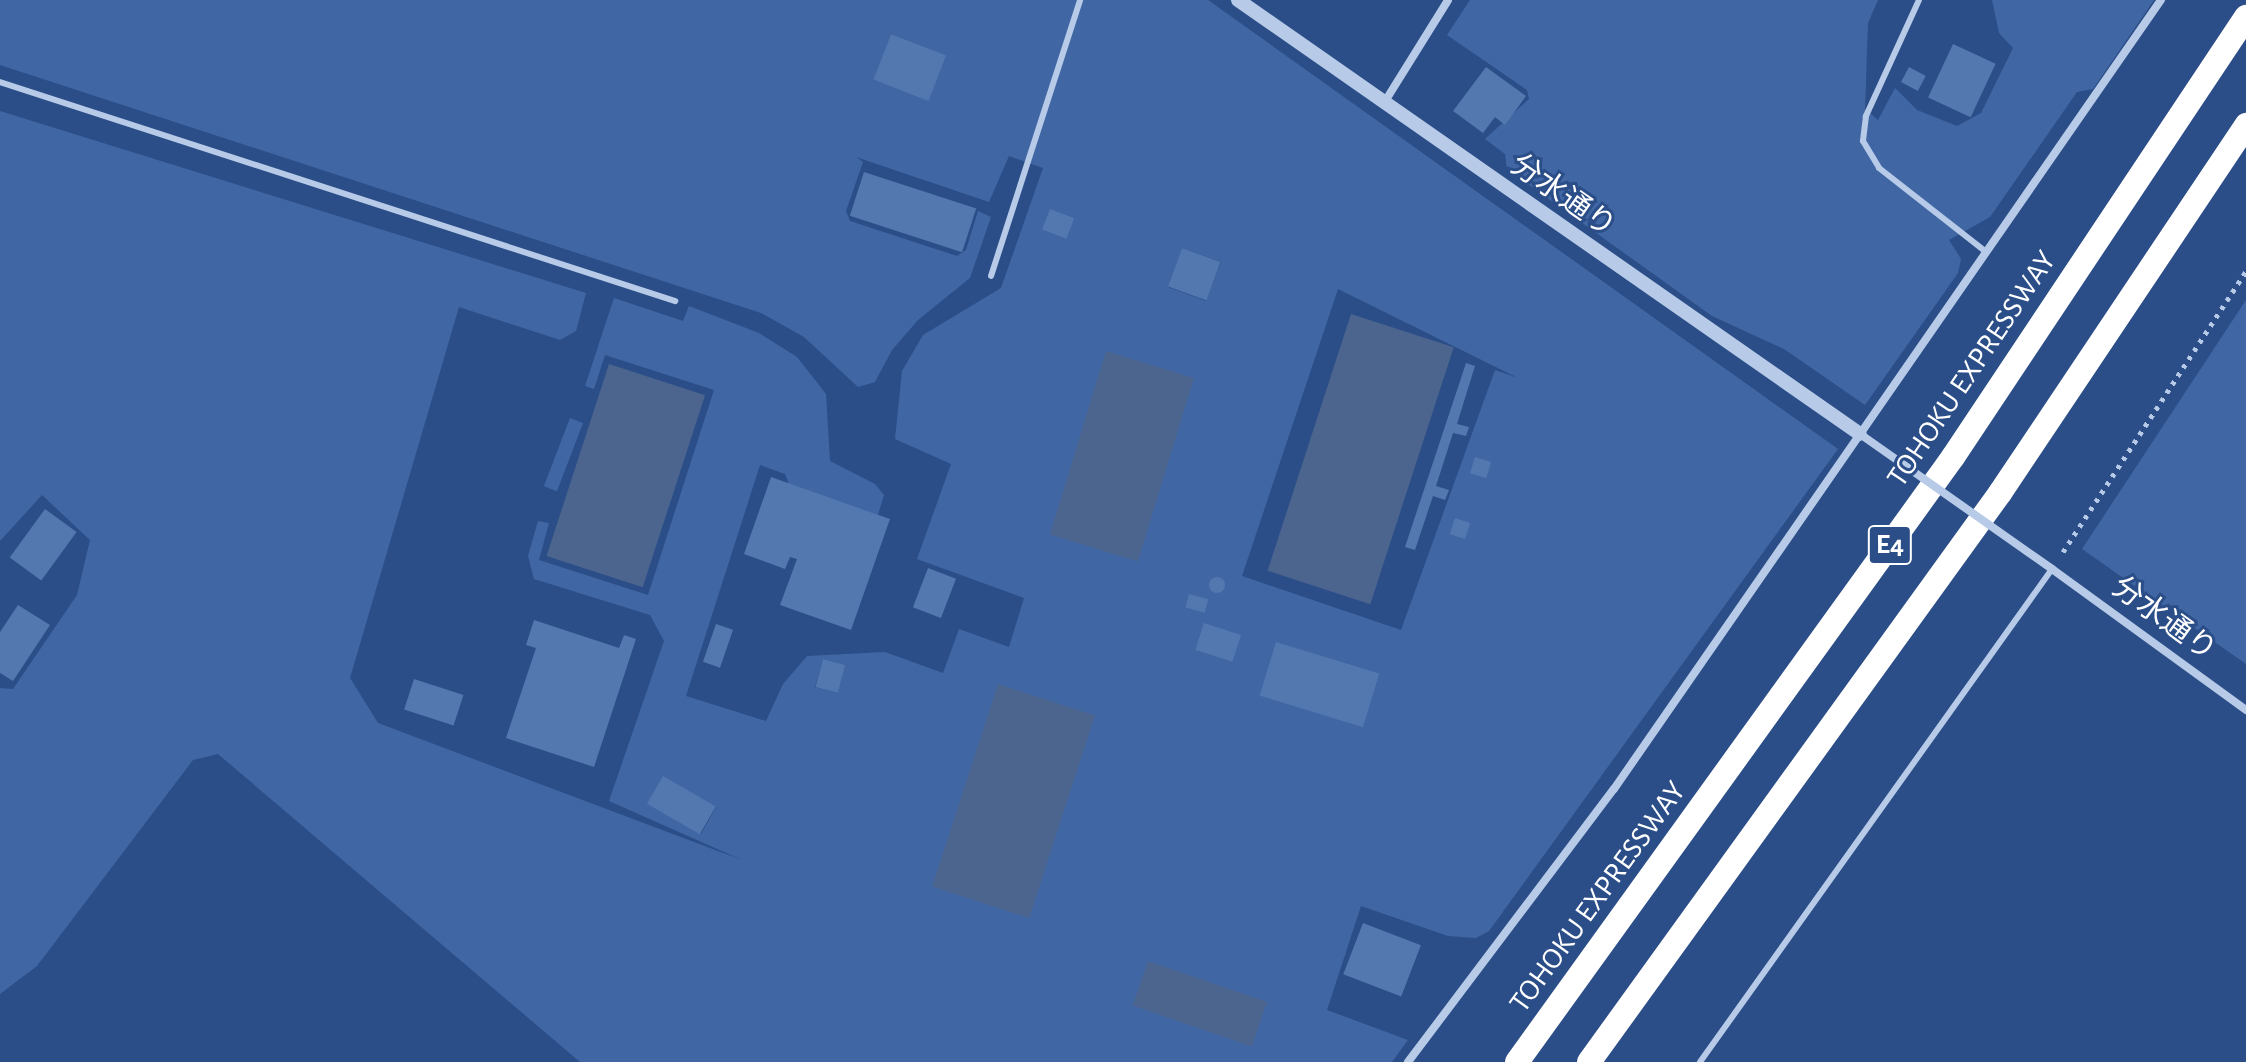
<!DOCTYPE html>
<meta charset="utf-8">
<style>
body{margin:0}
#map{position:relative;width:2246px;height:1062px;overflow:hidden;background:#2b4e88;font-family:"Alegreya Sans","Noto Sans JP",sans-serif}
div>[style]{position:absolute}
.green>*{inset:0;background:#4067a4;transform-origin:0 0}
.water>*{inset:0;background:#4c658f;transform-origin:0 0}
.building>*{inset:0;background:#5377af;transform-origin:0 0}
.round{border-radius:50%}
.path>*{height:5px;margin-top:-2.5px;transform-origin:0;background:repeating-linear-gradient(90deg,#b7cbe8 0 4px,transparent 0 10px)}
.service>*{height:6px;margin:-3px;padding:0 3px;transform-origin:3px;border-radius:3px;background:#b7cbe8}
.minor>*{height:8px;margin:-4px;padding:0 4px;transform-origin:4px;border-radius:4px;background:#b7cbe8}
.tertiary>*{height:14px;margin:-7px;padding:0 7px;transform-origin:7px;border-radius:7px;background:#b7cbe8}
.motorway>*{height:24px;margin:-12px;padding:0 12px;transform-origin:12px;border-radius:12px;background:#fff}
.minor-bridge>*{height:8px;margin:-4px;padding:0 4px;transform-origin:4px;border-radius:4px;background:#b7cbe8}
span{translate:-50% -50%;white-space:nowrap;text-align:center;line-height:1.15;-webkit-text-stroke:6px #2b4e88;paint-order:stroke}
.shield-label span{padding:2px 6px;background:#2b4e88;border:2px solid;border-radius:6px;-webkit-text-stroke-width:0}
.shield-label{font-size:28px;color:#fff;font-weight:700}
.street-label{font-size:30px;color:#fff}
</style>
<div id="map">
<div class="green">
<i style="clip-path:polygon(evenodd,0 0,1208px 0,1838px 449px,1489px 931px,1476px 938px,1448px 936px,1361px 906px,1327px 1010px,1408px 1040px,1392px 1062px,580px 1062px,218px 754px,193px 760px,37px 966px,0 994px,0 688px,13px 689px,77px 595px,90px 540px,42px 495px,0 541px,0 111px,586px 293px,576px 331px,560px 340px,459px 307px,350px 678px,378px 723px,742px 860px,609px 801px,664px 641px,650px 615px,534px 579px,528px 556px,538px 521px,549px 523px,539px 560px,648px 595px,714px 390px,605px 355px,594px 389px,585px 386px,614px 298px,683px 321px,689px 306px,759px 333px,797px 357px,826px 394px,830px 461px,875px 484px,884px 495px,878px 515px,789px 484px,785px 474px,760px 465px,686px 696px,766px 721px,783px 684px,807px 656px,885px 652px,943px 673px,959px 629px,1009px 647px,1024px 598px,917px 559px,951px 464px,895px 439px,902px 371px,923px 335px,1001px 288px,1043px 168px,1009px 156px,989px 202px,856px 157px,863px 162px,846px 211px,850px 221px,957px 256px,966px 250px,978px 211px,991px 217px,970px 278px,918px 320px,892px 350px,875px 382px,858px 387px,804px 337px,761px 313px,0 65px,0 0,891px 34px,945px 55px,928px 100px,874px 80px,891px 34px,0 0,1182px 248px,1221px 262px,1206px 301px,1168px 287px,1182px 248px,0 0,1338px 289px,1518px 378px,1495px 370px,1401px 630px,1242px 576px,1338px 289px,0 0,823px 659px,845px 665px,837px 693px,815px 687px,823px 659px,0 0,663px 777px,716px 807px,701px 834px,663px 777px)"></i>
<i style="clip-path:polygon(1470px 0,1878px 0,1868px 23px,1865px 109px,1878px 120px,1895px 88px,1917px 110px,1957px 126px,1981px 113px,2013px 48px,1999px 33px,1992px 0,2154px 0,2093px 89px,2077px 92px,1990px 217px,1949px 240px,1961px 259px,1958px 273px,1865px 405px,1784px 349px,1712px 316px,1507px 169px,1505px 154px,1485px 139px,1529px 99px,1527px 90px,1447px 35px)"></i>
<i style="clip-path:polygon(2246px 300px,2246px 664px,2082px 549px)"></i>
<i style="left:570px;top:418px;width:14px;height:73px;rotate:21deg"></i>
</div>
<div class="water">
<i style="left:1351px;top:314px;width:108px;height:270px;rotate:18deg"></i>
<i style="left:1106px;top:351px;width:92px;height:192px;rotate:17deg"></i>
<i style="left:609px;top:364px;width:101px;height:202px;rotate:18deg"></i>
<i style="left:998px;top:684px;width:102px;height:213px;rotate:18deg"></i>
<i style="left:1148px;top:961px;width:126px;height:47px;rotate:19deg"></i>
</div>
<div class="building">
<i style="left:891px;top:34px;width:59px;height:49px;rotate:21deg"></i>
<i style="left:1953px;top:44px;width:47px;height:59px;rotate:25deg"></i>
<i style="clip-path:polygon(1486px 67px,1526px 96px,1505px 125px,1495px 117px,1483px 133px,1453px 111px)"></i>
<i style="left:1909px;top:67px;width:19px;height:17px;rotate:28deg"></i>
<i style="left:864px;top:172px;width:118px;height:46px;rotate:18deg"></i>
<i style="left:1050px;top:209px;width:26px;height:22px;rotate:21deg"></i>
<i style="left:1182px;top:248px;width:41px;height:41px;rotate:20deg"></i>
<i style="clip-path:polygon(1466px 363px,1475px 366px,1457px 424px,1469px 427px,1466px 436px,1453px 433px,1436px 486px,1449px 490px,1445px 500px,1433px 496px,1415px 550px,1405px 547px)"></i>
<i style="left:1475px;top:457px;width:17px;height:17px;rotate:17deg"></i>
<i style="clip-path:polygon(771px 477px,890px 519px,851px 630px,780px 605px,797px 559px,790px 557px,785px 569px,744px 554px)"></i>
<i style="left:45px;top:509px;width:39px;height:60px;rotate:36deg"></i>
<i style="left:1455px;top:518px;width:16px;height:17px;rotate:18deg"></i>
<i style="left:928px;top:568px;width:30px;height:42px;rotate:21deg"></i>
<i class="round" style="left:1209px;top:577px;width:16px;height:16px"></i>
<i style="left:1189px;top:594px;width:20px;height:14px;rotate:15deg"></i>
<i style="clip-path:polygon(18px 605px,50px 625px,13px 681px,0 673px,0 632px)"></i>
<i style="clip-path:polygon(534px 620px,619px 648px,624px 635px,636px 639px,594px 767px,506px 738px,536px 648px,526px 645px)"></i>
<i style="left:1204px;top:623px;width:39px;height:28px;rotate:18deg"></i>
<i style="left:716px;top:624px;width:18px;height:40px;rotate:19deg"></i>
<i style="left:1276px;top:642px;width:108px;height:56px;rotate:17deg"></i>
<i style="left:823px;top:659px;width:23px;height:29px;rotate:15deg"></i>
<i style="left:414px;top:679px;width:52px;height:32px;rotate:18deg"></i>
<i style="left:663px;top:776px;width:61px;height:32px;rotate:30deg"></i>
<i style="left:1363px;top:923px;width:62px;height:55px;rotate:21deg"></i>
</div>
<div class="path">
<i style="left:2063px;top:552px;width:335px;rotate:-56.9deg"></i>
</div>
<div class="service">
<i style="left:1919px;top:0;width:128px;rotate:114.6deg"></i>
<i style="left:1866px;top:116px;width:25px;rotate:97deg"></i>
<i style="left:1863px;top:141px;width:31px;rotate:59deg"></i>
<i style="left:1879px;top:168px;width:136px;rotate:38.1deg"></i>
<i style="left:0;top:82px;width:710px;rotate:17.98deg"></i>
<i style="left:991px;top:276px;width:290px;rotate:-72.1deg"></i>
<i style="left:1700px;top:1062px;width:606px;rotate:-54.47deg"></i>
</div>
<div class="minor">
<i style="left:1384px;top:103px;width:121px;rotate:-58.1deg"></i>
<i style="left:2052px;top:569px;width:240px;rotate:36deg"></i>
<i style="left:1408px;top:1062px;width:342px;rotate:-53deg"></i>
<i style="left:1614px;top:789px;width:960px;rotate:-55.27deg"></i>
</div>
<div class="tertiary">
<i style="left:1238px;top:0;width:758px;rotate:34.91deg"></i>
</div>
<div class="motorway">
<i style="left:1517px;top:1062px;width:746px;rotate:-54.22deg"></i>
<i style="left:1953px;top:457px;width:529px;rotate:-56.34deg"></i>
<i style="left:1589px;top:1062px;width:702px;rotate:-54.16deg"></i>
<i style="left:2000px;top:493px;width:443px;rotate:-56.2deg"></i>
</div>
<div class="minor-bridge">
<i style="left:1860px;top:434px;width:235px;rotate:35.1deg"></i>
</div>
<div class="shield-label">
<span style="left:1890px;top:545px">E4</span>
</div>
<div class="street-label">
<span style="left:1563px;top:196px;rotate:35deg">分水通り</span>
<span style="left:1972px;top:369px;rotate:-56deg">TOHOKU EXPRESSWAY</span>
<span style="left:2164px;top:619px;rotate:36deg">分水通り</span>
<span style="left:1598px;top:897px;rotate:-54deg">TOHOKU EXPRESSWAY</span>
</div>
</div>
